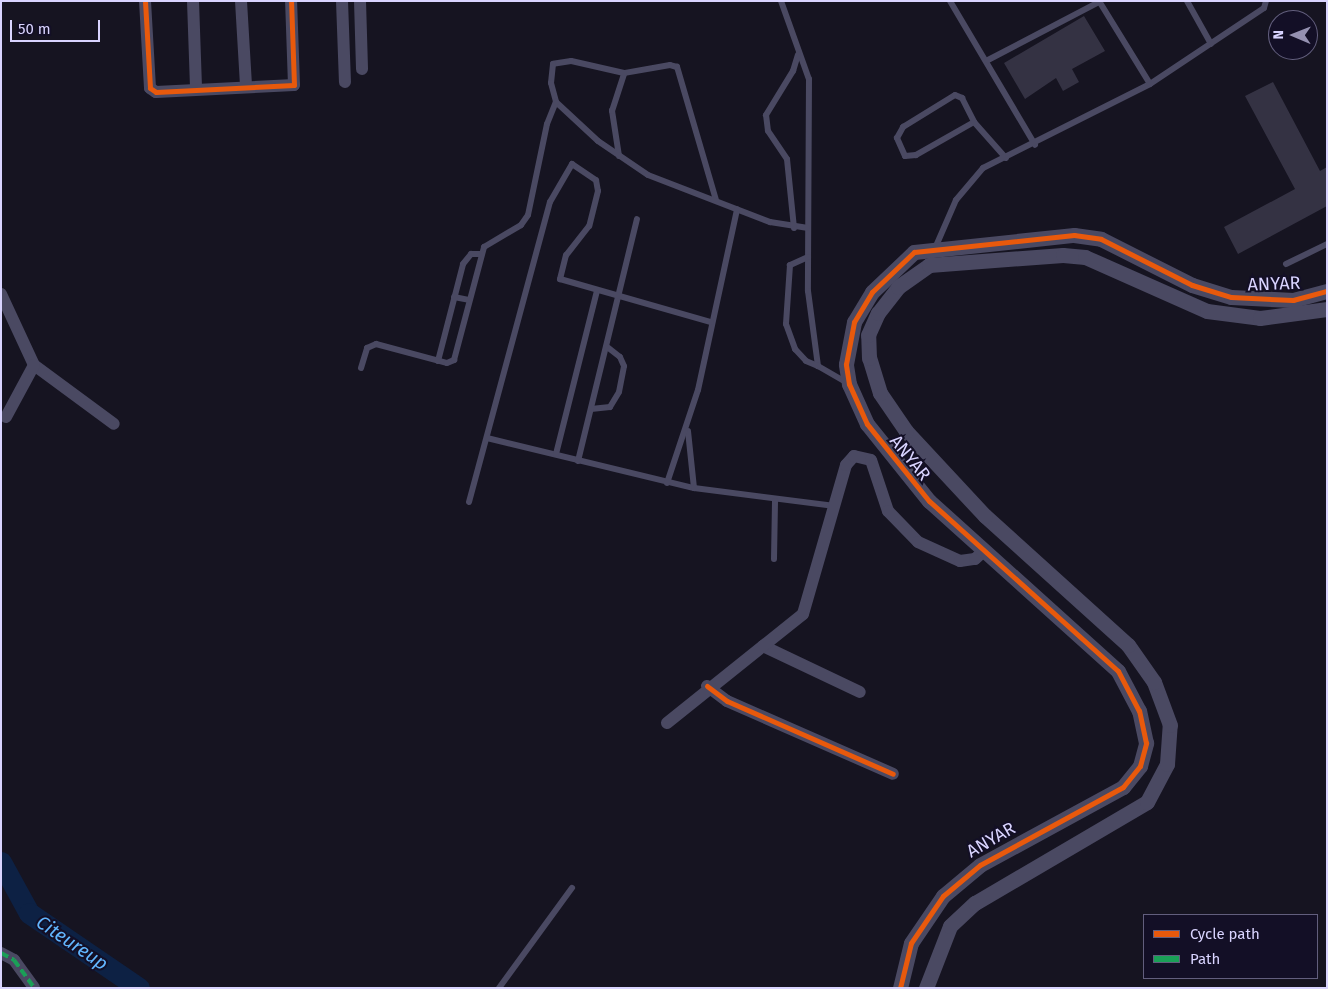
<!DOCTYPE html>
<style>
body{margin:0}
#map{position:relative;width:1328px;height:989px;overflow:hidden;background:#161421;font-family:"Fira Sans",sans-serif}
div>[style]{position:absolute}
.river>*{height:21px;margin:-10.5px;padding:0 10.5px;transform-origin:10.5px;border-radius:10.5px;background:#0d2144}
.building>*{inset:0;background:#343243}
.service>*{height:6px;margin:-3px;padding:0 3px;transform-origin:3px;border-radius:3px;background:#4a4962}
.minor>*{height:12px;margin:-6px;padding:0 6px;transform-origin:6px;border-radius:6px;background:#4a4962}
.tertiary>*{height:15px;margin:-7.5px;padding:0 7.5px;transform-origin:7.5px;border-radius:7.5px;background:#4a4962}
.quiet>*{height:4px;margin-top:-2px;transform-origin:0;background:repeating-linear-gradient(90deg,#1a9f57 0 8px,transparent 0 12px)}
.cycleway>*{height:5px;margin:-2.5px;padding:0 2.5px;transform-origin:2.5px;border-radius:2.5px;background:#e8590c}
span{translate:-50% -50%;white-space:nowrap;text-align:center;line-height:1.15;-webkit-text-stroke:4px #130f26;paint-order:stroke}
.street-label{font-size:18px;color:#d9d4ff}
.water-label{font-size:19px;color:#62b6ff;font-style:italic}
.frame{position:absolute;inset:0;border:2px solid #d9d4ff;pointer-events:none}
.legend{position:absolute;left:1143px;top:914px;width:175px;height:65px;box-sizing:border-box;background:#130f26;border:1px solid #625e7d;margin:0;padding:6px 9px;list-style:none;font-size:15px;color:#d9d4ff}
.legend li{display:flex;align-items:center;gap:10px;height:25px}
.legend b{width:25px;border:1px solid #625e7d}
.north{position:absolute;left:1268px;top:10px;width:50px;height:50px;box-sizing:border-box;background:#130f26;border:1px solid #625e7d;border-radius:50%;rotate:271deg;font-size:14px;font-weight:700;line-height:20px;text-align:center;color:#d9d4ff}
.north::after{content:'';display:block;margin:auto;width:18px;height:22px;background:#9591b1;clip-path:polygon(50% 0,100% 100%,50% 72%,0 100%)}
.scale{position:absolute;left:10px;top:20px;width:90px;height:22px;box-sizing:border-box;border:2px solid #d9d4ff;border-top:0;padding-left:6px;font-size:15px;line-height:18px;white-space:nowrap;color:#d9d4ff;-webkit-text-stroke:4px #130f26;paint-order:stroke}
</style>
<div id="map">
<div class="river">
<i style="left:1px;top:862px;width:58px;rotate:61.2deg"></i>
<i style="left:29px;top:913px;width:133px;rotate:34.3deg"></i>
</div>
<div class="building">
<i style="clip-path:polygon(1084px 16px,1105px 51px,1072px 69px,1079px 82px,1063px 91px,1056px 78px,1025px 99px,1004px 63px)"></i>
<i style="clip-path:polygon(1273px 82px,1320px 171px,1327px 167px,1327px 206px,1238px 254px,1224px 227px,1295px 189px,1245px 96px)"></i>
</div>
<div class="service">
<i style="left:781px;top:1px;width:83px;rotate:70.3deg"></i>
<i style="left:809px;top:79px;width:212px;rotate:90.3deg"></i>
<i style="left:808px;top:291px;width:76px;rotate:82.4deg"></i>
<i style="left:818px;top:366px;width:34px;rotate:30deg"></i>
<i style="left:950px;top:1px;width:167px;rotate:59.4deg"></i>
<i style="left:1099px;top:1px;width:97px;rotate:58.4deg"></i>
<i style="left:1187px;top:1px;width:49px;rotate:60.8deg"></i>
<i style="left:988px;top:60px;width:125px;rotate:-27.6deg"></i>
<i style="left:974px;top:122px;width:67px;rotate:150.4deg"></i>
<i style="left:916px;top:155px;width:11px;rotate:175deg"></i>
<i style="left:905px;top:156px;width:20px;rotate:-114deg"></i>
<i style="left:897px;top:138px;width:13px;rotate:-61deg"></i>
<i style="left:903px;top:127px;width:61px;rotate:-31.6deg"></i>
<i style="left:955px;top:95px;width:8px;rotate:23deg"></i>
<i style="left:962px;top:98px;width:27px;rotate:63deg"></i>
<i style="left:974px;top:122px;width:48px;rotate:48.4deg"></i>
<i style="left:619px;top:156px;width:46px;rotate:-98.8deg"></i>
<i style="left:612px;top:111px;width:40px;rotate:-72deg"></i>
<i style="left:716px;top:200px;width:139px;rotate:-106.3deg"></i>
<i style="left:677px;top:67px;width:7px;rotate:-164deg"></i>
<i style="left:670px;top:65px;width:47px;rotate:170.1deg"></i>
<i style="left:624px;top:73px;width:54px;rotate:-167.2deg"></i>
<i style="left:571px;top:61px;width:18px;rotate:171deg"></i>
<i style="left:553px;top:64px;width:19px;rotate:96deg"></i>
<i style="left:551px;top:83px;width:20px;rotate:75deg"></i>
<i style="left:556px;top:102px;width:57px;rotate:42.9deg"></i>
<i style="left:598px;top:141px;width:60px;rotate:34.2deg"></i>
<i style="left:648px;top:175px;width:131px;rotate:21.1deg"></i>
<i style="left:770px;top:222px;width:37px;rotate:9deg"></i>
<i style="left:794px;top:228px;width:69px;rotate:-95.8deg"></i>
<i style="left:787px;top:159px;width:34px;rotate:-124deg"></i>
<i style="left:768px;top:131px;width:16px;rotate:-97deg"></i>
<i style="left:766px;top:115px;width:52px;rotate:-58.5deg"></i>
<i style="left:793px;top:71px;width:17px;rotate:-73deg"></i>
<i style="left:936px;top:246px;width:50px;rotate:-66.5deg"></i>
<i style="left:956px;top:200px;width:42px;rotate:-49.8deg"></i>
<i style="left:983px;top:168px;width:187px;rotate:-26.7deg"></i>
<i style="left:1150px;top:84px;width:137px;rotate:-33.7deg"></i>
<i style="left:1264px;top:8px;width:7px;rotate:-74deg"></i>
<i style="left:808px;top:257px;width:20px;rotate:156deg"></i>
<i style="left:790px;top:265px;width:59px;rotate:93.9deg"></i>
<i style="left:786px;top:324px;width:27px;rotate:70deg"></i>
<i style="left:795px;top:349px;width:16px;rotate:47deg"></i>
<i style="left:806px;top:361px;width:13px;rotate:23deg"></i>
<i style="left:1286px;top:264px;width:46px;rotate:-26deg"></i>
<i style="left:454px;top:297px;width:15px;rotate:11deg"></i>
<i style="left:438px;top:361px;width:100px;rotate:-75.5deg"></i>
<i style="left:463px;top:264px;width:13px;rotate:-51deg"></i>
<i style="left:471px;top:254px;width:9px"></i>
<i style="left:361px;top:368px;width:21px;rotate:-73deg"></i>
<i style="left:367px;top:348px;width:10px;rotate:-24deg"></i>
<i style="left:376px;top:344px;width:73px;rotate:15deg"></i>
<i style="left:447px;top:363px;width:8px;rotate:-23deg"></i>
<i style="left:454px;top:360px;width:117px;rotate:-75.1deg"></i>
<i style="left:484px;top:247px;width:43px;rotate:-30.7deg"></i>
<i style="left:521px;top:225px;width:12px;rotate:-55deg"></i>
<i style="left:528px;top:215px;width:93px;rotate:-78.2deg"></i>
<i style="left:547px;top:124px;width:24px;rotate:-68deg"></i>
<i style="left:591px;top:409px;width:19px;rotate:-6deg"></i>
<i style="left:610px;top:407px;width:17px;rotate:-59deg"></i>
<i style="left:619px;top:392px;width:26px;rotate:-79deg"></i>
<i style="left:624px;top:366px;width:10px;rotate:-114deg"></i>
<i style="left:620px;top:357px;width:16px;rotate:-142deg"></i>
<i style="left:688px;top:431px;width:57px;rotate:84deg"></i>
<i style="left:487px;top:438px;width:213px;rotate:13.6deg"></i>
<i style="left:694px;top:488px;width:142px;rotate:7.3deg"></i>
<i style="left:556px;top:454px;width:168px;rotate:-75.9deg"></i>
<i style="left:578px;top:461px;width:249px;rotate:-76.3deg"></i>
<i style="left:667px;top:483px;width:98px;rotate:-71.6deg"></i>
<i style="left:698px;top:390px;width:185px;rotate:-77.8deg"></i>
<i style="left:469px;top:502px;width:311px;rotate:-74.9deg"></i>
<i style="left:550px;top:202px;width:44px;rotate:-59.9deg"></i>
<i style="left:572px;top:164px;width:29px;rotate:34deg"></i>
<i style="left:596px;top:180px;width:11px;rotate:80deg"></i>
<i style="left:598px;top:191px;width:36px;rotate:104deg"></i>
<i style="left:589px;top:226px;width:37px;rotate:128deg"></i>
<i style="left:566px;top:255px;width:25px;rotate:104deg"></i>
<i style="left:560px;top:279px;width:157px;rotate:15.9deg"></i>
<i style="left:774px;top:559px;width:58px;rotate:-89deg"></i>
<i style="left:499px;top:988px;width:124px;rotate:-53.9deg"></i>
</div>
<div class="minor">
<i style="left:145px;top:1px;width:87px;rotate:86.7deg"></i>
<i style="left:150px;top:88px;width:7px;rotate:34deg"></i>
<i style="left:156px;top:92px;width:138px;rotate:-2.9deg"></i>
<i style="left:294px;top:85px;width:84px;rotate:-92deg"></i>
<i style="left:193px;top:1px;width:88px;rotate:88deg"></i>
<i style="left:241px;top:1px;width:85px;rotate:86.6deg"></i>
<i style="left:342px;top:1px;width:81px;rotate:87.9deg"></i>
<i style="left:360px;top:1px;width:68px;rotate:88.3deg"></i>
<i style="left:1px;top:294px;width:78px;rotate:65.1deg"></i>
<i style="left:34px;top:365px;width:99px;rotate:36.4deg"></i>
<i style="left:6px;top:417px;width:59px;rotate:-61.7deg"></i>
<i style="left:763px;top:646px;width:107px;rotate:25.4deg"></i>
<i style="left:707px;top:686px;width:25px;rotate:37deg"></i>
<i style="left:727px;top:701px;width:181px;rotate:23.7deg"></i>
<i style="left:667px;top:723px;width:174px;rotate:-38.7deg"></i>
<i style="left:803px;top:614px;width:155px;rotate:-73.9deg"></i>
<i style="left:846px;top:465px;width:12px;rotate:-48deg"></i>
<i style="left:854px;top:456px;width:17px;rotate:13deg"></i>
<i style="left:871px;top:460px;width:54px;rotate:71.6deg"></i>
<i style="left:888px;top:511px;width:43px;rotate:45.9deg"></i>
<i style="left:918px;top:542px;width:46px;rotate:24.3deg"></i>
<i style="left:960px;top:561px;width:15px;rotate:-8deg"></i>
<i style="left:975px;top:559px;width:13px;rotate:-42deg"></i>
<i style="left:1px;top:953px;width:15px;rotate:28deg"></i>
<i style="left:14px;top:960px;width:34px;rotate:54deg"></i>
</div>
<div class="tertiary">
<i style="left:900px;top:988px;width:46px;rotate:-76.3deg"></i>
<i style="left:911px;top:943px;width:57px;rotate:-55.8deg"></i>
<i style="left:943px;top:896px;width:48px;rotate:-40deg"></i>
<i style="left:980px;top:865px;width:163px;rotate:-28.6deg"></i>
<i style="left:1123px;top:787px;width:27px;rotate:-51deg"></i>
<i style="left:1140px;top:766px;width:24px;rotate:-75deg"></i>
<i style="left:1146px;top:743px;width:33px;rotate:-102deg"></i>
<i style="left:1139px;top:711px;width:45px;rotate:-117.7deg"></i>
<i style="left:1118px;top:671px;width:254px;rotate:-138deg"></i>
<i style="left:929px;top:501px;width:99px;rotate:-128.8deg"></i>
<i style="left:867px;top:424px;width:44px;rotate:-114.2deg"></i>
<i style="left:849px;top:384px;width:20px;rotate:-99deg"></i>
<i style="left:846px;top:364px;width:43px;rotate:-79.2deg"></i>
<i style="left:854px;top:322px;width:35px;rotate:-59deg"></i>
<i style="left:872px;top:292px;width:58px;rotate:-43.6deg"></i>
<i style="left:914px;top:252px;width:161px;rotate:-6.1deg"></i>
<i style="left:1074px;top:235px;width:27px;rotate:8deg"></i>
<i style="left:1101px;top:239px;width:102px;rotate:26.8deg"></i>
<i style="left:1192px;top:285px;width:41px;rotate:17.1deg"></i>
<i style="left:1231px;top:297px;width:62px;rotate:2.8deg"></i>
<i style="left:1293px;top:300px;width:35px;rotate:-15deg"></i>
<i style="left:926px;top:988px;width:66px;rotate:-68.8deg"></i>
<i style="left:950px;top:926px;width:34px;rotate:-43deg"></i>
<i style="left:975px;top:903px;width:199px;rotate:-30.4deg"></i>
<i style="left:1147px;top:802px;width:43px;rotate:-62.2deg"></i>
<i style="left:1167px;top:764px;width:39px;rotate:-86deg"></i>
<i style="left:1170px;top:725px;width:46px;rotate:-110.4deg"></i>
<i style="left:1154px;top:682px;width:45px;rotate:-125.1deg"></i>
<i style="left:1128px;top:645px;width:193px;rotate:-137.9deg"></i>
<i style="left:985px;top:516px;width:116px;rotate:-132.9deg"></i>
<i style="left:906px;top:431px;width:46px;rotate:-124.4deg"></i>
<i style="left:880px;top:393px;width:37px;rotate:-107deg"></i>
<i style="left:869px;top:358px;width:23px;rotate:-92deg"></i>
<i style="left:868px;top:335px;width:24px;rotate:-66deg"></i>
<i style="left:878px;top:313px;width:33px;rotate:-52deg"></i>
<i style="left:898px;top:287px;width:38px;rotate:-35deg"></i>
<i style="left:929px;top:265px;width:134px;rotate:-4.3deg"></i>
<i style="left:1063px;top:255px;width:22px;rotate:5deg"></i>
<i style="left:1085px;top:257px;width:133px;rotate:23.9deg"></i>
<i style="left:1207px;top:311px;width:53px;rotate:7.5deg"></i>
<i style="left:1260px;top:318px;width:68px;rotate:-7.7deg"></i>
</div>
<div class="quiet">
<i style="left:1px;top:953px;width:15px;rotate:28deg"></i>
<i style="left:14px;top:960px;width:34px;rotate:54deg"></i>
</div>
<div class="cycleway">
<i style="left:145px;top:1px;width:87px;rotate:86.7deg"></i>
<i style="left:150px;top:88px;width:7px;rotate:34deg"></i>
<i style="left:156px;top:92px;width:138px;rotate:-2.9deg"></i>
<i style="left:294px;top:85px;width:84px;rotate:-92deg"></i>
<i style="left:707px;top:686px;width:25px;rotate:37deg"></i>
<i style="left:727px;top:701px;width:181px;rotate:23.7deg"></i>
<i style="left:900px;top:988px;width:46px;rotate:-76.3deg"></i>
<i style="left:911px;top:943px;width:57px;rotate:-55.8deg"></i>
<i style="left:943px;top:896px;width:48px;rotate:-40deg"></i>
<i style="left:980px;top:865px;width:163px;rotate:-28.6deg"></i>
<i style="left:1123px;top:787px;width:27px;rotate:-51deg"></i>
<i style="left:1140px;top:766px;width:24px;rotate:-75deg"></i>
<i style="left:1146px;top:743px;width:33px;rotate:-102deg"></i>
<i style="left:1139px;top:711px;width:45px;rotate:-117.7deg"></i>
<i style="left:1118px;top:671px;width:254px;rotate:-138deg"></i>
<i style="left:929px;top:501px;width:99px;rotate:-128.8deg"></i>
<i style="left:867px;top:424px;width:44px;rotate:-114.2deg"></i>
<i style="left:849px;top:384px;width:20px;rotate:-99deg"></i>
<i style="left:846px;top:364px;width:43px;rotate:-79.2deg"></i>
<i style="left:854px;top:322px;width:35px;rotate:-59deg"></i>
<i style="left:872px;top:292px;width:58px;rotate:-43.6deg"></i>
<i style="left:914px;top:252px;width:161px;rotate:-6.1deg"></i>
<i style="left:1074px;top:235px;width:27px;rotate:8deg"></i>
<i style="left:1101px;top:239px;width:102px;rotate:26.8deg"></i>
<i style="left:1192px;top:285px;width:41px;rotate:17.1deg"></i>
<i style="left:1231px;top:297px;width:62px;rotate:2.8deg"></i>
<i style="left:1293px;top:300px;width:35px;rotate:-15deg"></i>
</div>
<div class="street-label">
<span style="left:1274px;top:284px;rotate:-2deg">ANYAR</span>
<span style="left:910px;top:458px;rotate:51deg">ANYAR</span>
<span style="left:991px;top:840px;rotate:-30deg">ANYAR</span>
</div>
<div class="water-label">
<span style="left:72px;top:943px;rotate:34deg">Citeureup</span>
</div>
<div class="frame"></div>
<ul class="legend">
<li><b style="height:6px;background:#e8590c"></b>Cycle path</li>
<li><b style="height:6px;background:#1a9f57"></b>Path</li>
</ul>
<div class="north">N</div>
<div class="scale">50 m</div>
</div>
